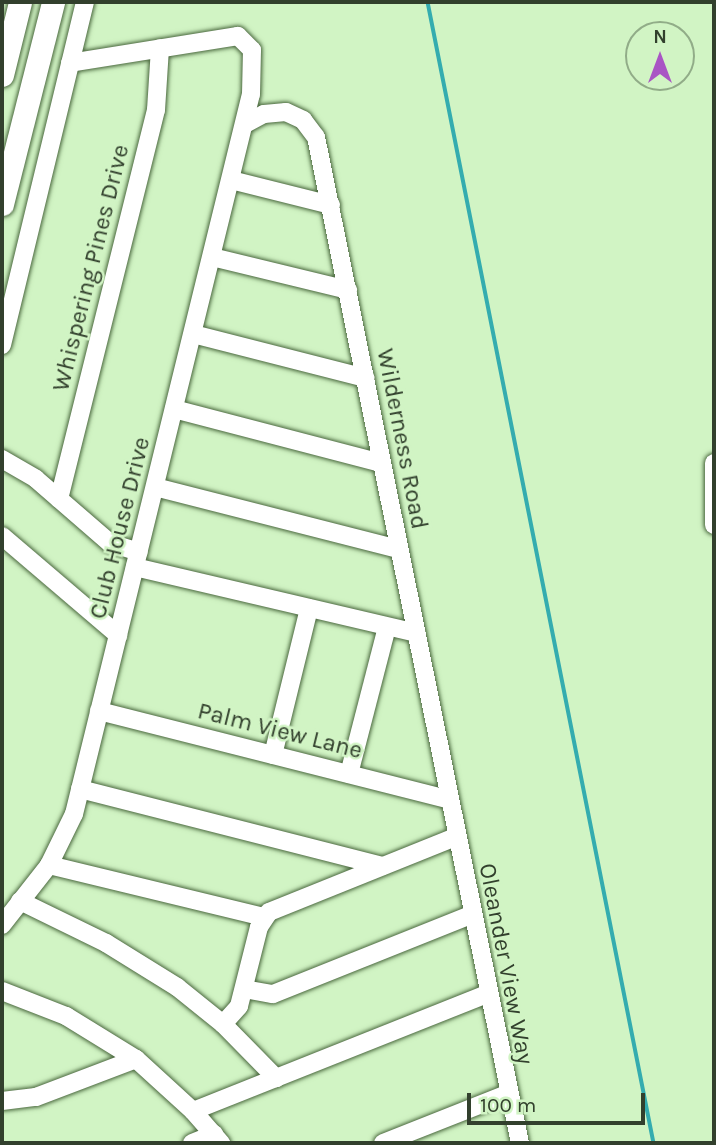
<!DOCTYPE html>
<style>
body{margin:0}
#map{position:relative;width:716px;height:1145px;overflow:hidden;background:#d1f4c4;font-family:Karla,sans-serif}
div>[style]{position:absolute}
.stream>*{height:3.5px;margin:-1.75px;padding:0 1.75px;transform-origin:1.75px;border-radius:1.75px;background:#34acaf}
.roads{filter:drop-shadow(0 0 2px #4a683e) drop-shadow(0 0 2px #4a683e)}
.minor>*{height:18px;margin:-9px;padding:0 9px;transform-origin:9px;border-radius:9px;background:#fff}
.major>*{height:23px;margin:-11.5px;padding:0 11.5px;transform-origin:11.5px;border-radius:11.5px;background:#fff}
span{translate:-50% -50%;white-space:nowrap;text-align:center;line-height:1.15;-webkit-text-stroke:5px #d1f4c4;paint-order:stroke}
.street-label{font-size:24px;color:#32402d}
.frame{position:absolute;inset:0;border:4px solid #32402d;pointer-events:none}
.north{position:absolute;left:625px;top:21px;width:70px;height:70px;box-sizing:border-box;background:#d1f4c4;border:2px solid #91ac88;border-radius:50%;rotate:0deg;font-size:19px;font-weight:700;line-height:28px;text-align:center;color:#32402d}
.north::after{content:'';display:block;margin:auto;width:24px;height:32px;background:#a955c4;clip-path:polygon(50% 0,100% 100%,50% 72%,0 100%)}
.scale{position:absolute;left:467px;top:1093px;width:178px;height:32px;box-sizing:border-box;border:4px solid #32402d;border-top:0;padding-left:9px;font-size:21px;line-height:24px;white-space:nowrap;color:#32402d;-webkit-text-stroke:5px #d1f4c4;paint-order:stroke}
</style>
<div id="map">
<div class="stream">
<i style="left:428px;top:2px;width:1163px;rotate:78.8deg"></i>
</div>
<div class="roads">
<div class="minor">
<i style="left:245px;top:124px;width:21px;rotate:-28deg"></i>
<i style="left:264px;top:114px;width:22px;rotate:-5deg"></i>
<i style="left:286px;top:112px;width:19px;rotate:25deg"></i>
<i style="left:303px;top:120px;width:21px;rotate:53deg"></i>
<i style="left:316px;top:137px;width:1026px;rotate:78.54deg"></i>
<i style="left:231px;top:180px;width:103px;rotate:14deg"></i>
<i style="left:212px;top:257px;width:140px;rotate:13.6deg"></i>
<i style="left:193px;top:334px;width:178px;rotate:14.3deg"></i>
<i style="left:2px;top:345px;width:353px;rotate:-76.4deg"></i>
<i style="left:174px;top:409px;width:215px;rotate:14.6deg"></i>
<i style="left:2px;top:459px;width:39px;rotate:30deg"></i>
<i style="left:36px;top:479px;width:98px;rotate:40.9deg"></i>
<i style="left:110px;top:543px;width:30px;rotate:17deg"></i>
<i style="left:714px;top:463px;width:62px;rotate:90deg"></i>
<i style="left:155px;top:487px;width:252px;rotate:14.3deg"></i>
<i style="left:59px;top:499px;width:401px;rotate:-76deg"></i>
<i style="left:156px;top:110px;width:62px;rotate:-86.3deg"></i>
<i style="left:2px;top:536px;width:153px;rotate:40.5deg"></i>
<i style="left:135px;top:567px;width:289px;rotate:13.2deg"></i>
<i style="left:99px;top:711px;width:360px;rotate:14.2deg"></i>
<i style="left:273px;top:755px;width:151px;rotate:-76.2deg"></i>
<i style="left:349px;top:774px;width:152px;rotate:-75.5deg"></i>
<i style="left:80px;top:789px;width:312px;rotate:14.3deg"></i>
<i style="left:49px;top:865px;width:221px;rotate:13.6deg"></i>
<i style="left:20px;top:901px;width:96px;rotate:26deg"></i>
<i style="left:106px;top:943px;width:84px;rotate:31.8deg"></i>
<i style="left:177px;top:987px;width:59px;rotate:38.8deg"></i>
<i style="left:223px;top:1024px;width:76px;rotate:45.5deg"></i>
<i style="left:2px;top:925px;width:76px;rotate:-51.9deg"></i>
<i style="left:49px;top:865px;width:57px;rotate:-63.9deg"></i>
<i style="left:74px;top:814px;width:741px;rotate:-76.19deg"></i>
<i style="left:251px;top:94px;width:44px;rotate:-88.7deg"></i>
<i style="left:252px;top:50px;width:20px;rotate:-135deg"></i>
<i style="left:238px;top:36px;width:170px;rotate:170.9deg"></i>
<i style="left:244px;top:989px;width:29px;rotate:10deg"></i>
<i style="left:273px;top:994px;width:213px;rotate:-21.8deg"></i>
<i style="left:2px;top:991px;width:69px;rotate:21.3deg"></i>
<i style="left:66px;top:1016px;width:82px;rotate:31.6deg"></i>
<i style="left:136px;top:1059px;width:77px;rotate:42.4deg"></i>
<i style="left:193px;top:1111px;width:43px;rotate:48.8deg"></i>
<i style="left:223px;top:1024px;width:24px;rotate:-48deg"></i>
<i style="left:239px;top:1006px;width:81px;rotate:-75.8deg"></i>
<i style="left:259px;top:927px;width:18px;rotate:-56deg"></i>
<i style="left:269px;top:912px;width:201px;rotate:-21.9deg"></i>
<i style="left:2px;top:1101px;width:34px;rotate:-7deg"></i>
<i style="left:36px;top:1097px;width:107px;rotate:-20.8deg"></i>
<i style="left:193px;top:1111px;width:316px;rotate:-21.7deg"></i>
<i style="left:192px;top:1143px;width:24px;rotate:-22deg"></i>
<i style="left:383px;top:1143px;width:133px;rotate:-21.6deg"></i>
</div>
<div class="major">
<i style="left:2px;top:75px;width:75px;rotate:-76.1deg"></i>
<i style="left:2px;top:204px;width:208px;rotate:-75.8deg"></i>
</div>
</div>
<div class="street-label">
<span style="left:91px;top:268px;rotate:-76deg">Whispering Pines Drive</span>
<span style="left:402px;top:439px;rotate:79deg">Wilderness Road</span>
<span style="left:120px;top:528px;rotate:-76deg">Club House Drive</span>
<span style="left:280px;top:731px;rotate:14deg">Palm View Lane</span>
<span style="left:506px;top:964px;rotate:79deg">Oleander View Way</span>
</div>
<div class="frame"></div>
<div class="north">N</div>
<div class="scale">100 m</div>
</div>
